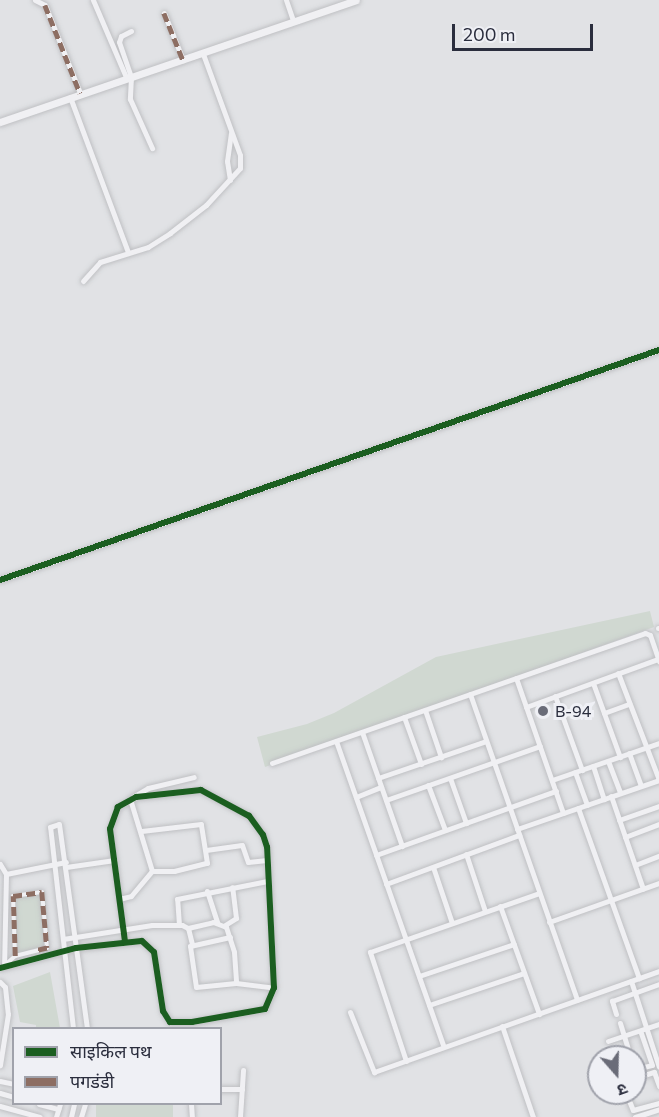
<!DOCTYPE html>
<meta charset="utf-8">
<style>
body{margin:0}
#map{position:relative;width:659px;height:1117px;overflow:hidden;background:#e1e2e5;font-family:Commissioner,"Noto Sans Devanagari",sans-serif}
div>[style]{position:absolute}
.green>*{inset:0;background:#d0d8d1;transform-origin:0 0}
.roads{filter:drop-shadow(0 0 2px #bfc0c3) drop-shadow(0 0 2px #bfc0c3)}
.pedestrian>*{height:4px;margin:-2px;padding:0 2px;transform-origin:2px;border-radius:2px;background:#f0f0f3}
.minor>*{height:5px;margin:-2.5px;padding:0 2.5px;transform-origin:2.5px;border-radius:2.5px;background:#f0f0f3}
.tertiary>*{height:7px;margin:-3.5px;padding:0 3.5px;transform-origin:3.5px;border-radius:3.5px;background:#f0f0f3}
.quiet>*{height:4.5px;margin-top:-2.25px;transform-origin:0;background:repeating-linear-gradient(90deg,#8d6e63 0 9px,transparent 0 13.5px)}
.cycleway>*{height:6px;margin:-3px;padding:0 3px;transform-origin:3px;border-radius:3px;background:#1b5e20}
.dots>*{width:16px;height:16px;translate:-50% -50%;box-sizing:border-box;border:3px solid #eff0f5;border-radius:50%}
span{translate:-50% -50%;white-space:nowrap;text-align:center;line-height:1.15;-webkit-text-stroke:6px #eff0f5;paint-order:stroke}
.poi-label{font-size:16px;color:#2a2d3d}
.left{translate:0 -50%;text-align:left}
.legend{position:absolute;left:12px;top:1027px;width:210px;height:78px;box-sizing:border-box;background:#eff0f5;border:2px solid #a0a2ab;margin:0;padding:8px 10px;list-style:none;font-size:18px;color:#2a2d3d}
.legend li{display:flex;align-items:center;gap:12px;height:30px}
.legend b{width:30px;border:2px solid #a0a2ab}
.north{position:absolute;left:587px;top:1045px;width:60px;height:60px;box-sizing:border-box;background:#eff0f5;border:2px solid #a0a2ab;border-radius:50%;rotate:160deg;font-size:16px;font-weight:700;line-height:24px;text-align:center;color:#2a2d3d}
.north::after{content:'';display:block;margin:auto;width:21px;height:27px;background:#6a6c78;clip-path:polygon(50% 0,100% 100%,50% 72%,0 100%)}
.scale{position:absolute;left:452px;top:24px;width:141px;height:27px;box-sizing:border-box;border:3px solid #2a2d3d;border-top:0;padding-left:8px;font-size:18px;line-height:21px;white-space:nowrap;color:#2a2d3d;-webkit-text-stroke:4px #eff0f5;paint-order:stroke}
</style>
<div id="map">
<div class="green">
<i style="clip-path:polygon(650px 611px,654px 627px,265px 767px,257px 737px,307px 724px,334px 713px,436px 657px)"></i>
<i style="clip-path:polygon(45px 891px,50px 950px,13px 956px,12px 896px)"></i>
<i style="clip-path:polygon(50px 972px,60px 1028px,36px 1028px,36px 1025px,20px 1022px,13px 986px)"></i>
<i style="left:96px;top:1104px;width:77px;height:13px"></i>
</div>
<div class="roads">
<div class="pedestrian">
<i style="left:4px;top:966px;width:15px;rotate:-42deg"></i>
<i style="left:15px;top:956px;width:33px;rotate:-14deg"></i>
<i style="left:47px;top:948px;width:56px;rotate:-95.1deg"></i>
<i style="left:42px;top:892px;width:29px;rotate:172deg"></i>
<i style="left:13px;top:896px;width:60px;rotate:88.1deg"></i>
</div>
<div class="minor">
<i style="left:35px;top:0;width:11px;rotate:27deg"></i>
<i style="left:45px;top:5px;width:95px;rotate:68.3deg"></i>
<i style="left:93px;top:0;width:84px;rotate:66.8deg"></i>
<i style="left:286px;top:0;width:21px;rotate:71deg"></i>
<i style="left:164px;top:13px;width:51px;rotate:68deg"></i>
<i style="left:131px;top:31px;width:11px;rotate:153deg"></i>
<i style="left:121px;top:36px;width:6px;rotate:108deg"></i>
<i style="left:119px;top:42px;width:37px;rotate:71deg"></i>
<i style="left:131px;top:77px;width:22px;rotate:93deg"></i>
<i style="left:130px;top:99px;width:54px;rotate:65.8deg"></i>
<i style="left:70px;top:97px;width:165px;rotate:69.5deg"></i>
<i style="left:230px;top:180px;width:19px;rotate:-99deg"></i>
<i style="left:227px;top:161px;width:28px;rotate:-82deg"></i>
<i style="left:83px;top:281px;width:25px;rotate:-48deg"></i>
<i style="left:100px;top:262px;width:50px;rotate:-17.4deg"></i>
<i style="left:148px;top:247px;width:26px;rotate:-32deg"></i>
<i style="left:170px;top:233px;width:46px;rotate:-37.9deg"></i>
<i style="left:206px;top:205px;width:50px;rotate:-47.4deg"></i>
<i style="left:240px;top:168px;width:13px;rotate:-90deg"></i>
<i style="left:240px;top:155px;width:108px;rotate:-110.1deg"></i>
<i style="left:0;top:580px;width:698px;rotate:-19.24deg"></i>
<i style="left:658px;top:628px;width:1px"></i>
<i style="left:618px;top:673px;width:115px;rotate:69deg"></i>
<i style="left:516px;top:678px;width:143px;rotate:70.8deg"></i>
<i style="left:593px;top:683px;width:79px;rotate:70deg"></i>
<i style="left:470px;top:694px;width:324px;rotate:70.7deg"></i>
<i style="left:555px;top:696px;width:79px;rotate:70deg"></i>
<i style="left:526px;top:707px;width:140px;rotate:-20deg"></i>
<i style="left:425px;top:710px;width:50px;rotate:71.2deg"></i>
<i style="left:604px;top:713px;width:27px;rotate:-20deg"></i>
<i style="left:404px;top:717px;width:50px;rotate:70.1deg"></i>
<i style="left:362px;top:732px;width:121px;rotate:70.7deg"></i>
<i style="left:336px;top:741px;width:324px;rotate:70.6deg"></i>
<i style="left:629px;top:753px;width:35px;rotate:70deg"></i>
<i style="left:608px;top:761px;width:34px;rotate:69deg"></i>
<i style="left:272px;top:763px;width:395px;rotate:-19.2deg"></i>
<i style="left:645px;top:633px;width:5px;rotate:22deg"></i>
<i style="left:650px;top:635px;width:28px;rotate:71deg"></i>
<i style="left:593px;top:766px;width:35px;rotate:72deg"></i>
<i style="left:575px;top:772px;width:35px;rotate:70deg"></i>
<i style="left:378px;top:778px;width:114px;rotate:-18.9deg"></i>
<i style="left:450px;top:778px;width:48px;rotate:70.4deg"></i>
<i style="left:552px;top:780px;width:113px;rotate:-19.1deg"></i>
<i style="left:428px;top:785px;width:48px;rotate:69.3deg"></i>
<i style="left:611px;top:796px;width:98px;rotate:71deg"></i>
<i style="left:133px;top:797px;width:17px;rotate:-31deg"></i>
<i style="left:148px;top:788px;width:47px;rotate:-13.4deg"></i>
<i style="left:356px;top:797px;width:27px;rotate:-22deg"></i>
<i style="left:130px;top:799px;width:75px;rotate:73deg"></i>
<i style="left:152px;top:871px;width:22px"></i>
<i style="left:174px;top:871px;width:34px;rotate:-14deg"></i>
<i style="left:207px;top:863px;width:39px;rotate:-99deg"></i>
<i style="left:201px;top:824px;width:60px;rotate:173.3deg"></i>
<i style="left:386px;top:800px;width:163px;rotate:-19.3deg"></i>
<i style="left:578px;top:808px;width:181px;rotate:70.3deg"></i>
<i style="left:619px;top:820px;width:42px;rotate:-19.3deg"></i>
<i style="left:517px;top:829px;width:150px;rotate:-19deg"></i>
<i style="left:625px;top:837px;width:36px;rotate:-21deg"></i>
<i style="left:206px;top:850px;width:36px;rotate:-8deg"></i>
<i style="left:242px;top:845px;width:18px;rotate:71deg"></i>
<i style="left:248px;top:862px;width:19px;rotate:-6deg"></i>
<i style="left:466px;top:854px;width:60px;rotate:71.6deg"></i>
<i style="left:376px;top:855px;width:191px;rotate:-19.6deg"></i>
<i style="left:0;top:864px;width:12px;rotate:59deg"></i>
<i style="left:6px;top:874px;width:92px;rotate:91.2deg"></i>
<i style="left:635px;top:865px;width:26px;rotate:-21deg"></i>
<i style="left:66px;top:867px;width:49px;rotate:-8.3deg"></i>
<i style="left:433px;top:867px;width:59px;rotate:71.3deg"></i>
<i style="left:6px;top:874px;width:61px;rotate:-11.3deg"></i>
<i style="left:386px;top:884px;width:142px;rotate:-20.2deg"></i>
<i style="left:207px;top:891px;width:33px;rotate:72deg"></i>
<i style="left:119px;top:899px;width:12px;rotate:-14deg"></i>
<i style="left:131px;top:896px;width:33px;rotate:-50deg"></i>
<i style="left:500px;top:906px;width:115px;rotate:70.1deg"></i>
<i style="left:549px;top:922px;width:117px;rotate:-19.5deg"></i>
<i style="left:179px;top:925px;width:26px;rotate:-94deg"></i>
<i style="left:177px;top:899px;width:92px;rotate:-11.3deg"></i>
<i style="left:225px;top:925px;width:13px;rotate:-32deg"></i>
<i style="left:236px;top:918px;width:31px;rotate:-97deg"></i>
<i style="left:188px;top:928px;width:26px;rotate:-13deg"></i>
<i style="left:213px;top:922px;width:14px;rotate:21deg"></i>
<i style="left:226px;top:927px;width:26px;rotate:72deg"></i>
<i style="left:234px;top:952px;width:31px;rotate:86deg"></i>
<i style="left:230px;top:937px;width:41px;rotate:167.3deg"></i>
<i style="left:190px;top:946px;width:41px;rotate:81.7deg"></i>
<i style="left:196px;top:987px;width:40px;rotate:-5.7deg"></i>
<i style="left:236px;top:983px;width:38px;rotate:7deg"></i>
<i style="left:63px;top:939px;width:90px;rotate:-8.9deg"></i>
<i style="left:152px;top:925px;width:30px"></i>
<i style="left:182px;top:925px;width:7px;rotate:27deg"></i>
<i style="left:188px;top:928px;width:16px;rotate:76deg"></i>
<i style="left:0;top:968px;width:79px;rotate:-14.7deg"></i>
<i style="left:76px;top:948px;width:66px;rotate:-6.1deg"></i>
<i style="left:142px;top:941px;width:16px;rotate:43deg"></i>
<i style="left:154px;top:952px;width:60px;rotate:81.3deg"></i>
<i style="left:163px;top:1011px;width:13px;rotate:58deg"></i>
<i style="left:170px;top:1022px;width:22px"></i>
<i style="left:192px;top:1022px;width:74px;rotate:-10.1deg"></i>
<i style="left:265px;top:1009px;width:23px;rotate:-67deg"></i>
<i style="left:274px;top:988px;width:141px;rotate:-92.8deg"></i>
<i style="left:267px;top:847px;width:13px;rotate:-108deg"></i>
<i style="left:263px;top:835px;width:24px;rotate:-126deg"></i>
<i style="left:249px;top:816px;width:55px;rotate:-151.6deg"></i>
<i style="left:201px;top:790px;width:65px;rotate:173.9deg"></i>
<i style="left:136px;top:797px;width:21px;rotate:151deg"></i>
<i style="left:118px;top:807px;width:23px;rotate:110deg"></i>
<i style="left:110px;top:829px;width:114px;rotate:82.4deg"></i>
<i style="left:419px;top:976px;width:100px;rotate:-18.6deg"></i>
<i style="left:631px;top:981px;width:90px;rotate:72deg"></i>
<i style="left:0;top:982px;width:7px;rotate:45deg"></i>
<i style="left:5px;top:987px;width:27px;rotate:84deg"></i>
<i style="left:8px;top:1014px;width:52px;rotate:98.9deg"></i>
<i style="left:429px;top:1005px;width:100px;rotate:-18.6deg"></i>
<i style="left:350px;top:1012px;width:65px;rotate:68.2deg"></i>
<i style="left:374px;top:1072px;width:302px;rotate:-19.5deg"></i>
<i style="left:616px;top:1014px;width:14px;rotate:-107deg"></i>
<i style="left:612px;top:1001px;width:50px;rotate:-19.9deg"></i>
<i style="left:620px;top:1023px;width:27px;rotate:73deg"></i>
<i style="left:502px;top:1026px;width:96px;rotate:71.2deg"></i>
<i style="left:73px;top:1028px;width:202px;rotate:-96.5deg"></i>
<i style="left:50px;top:827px;width:9px;rotate:-18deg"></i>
<i style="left:59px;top:824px;width:206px;rotate:82.2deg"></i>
<i style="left:608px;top:1041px;width:54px;rotate:-18.4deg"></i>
<i style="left:406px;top:1061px;width:115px;rotate:-108.3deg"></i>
<i style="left:370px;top:952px;width:179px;rotate:-19.2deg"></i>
<i style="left:635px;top:1069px;width:17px;rotate:-13deg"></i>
<i style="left:652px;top:1065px;width:36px;rotate:-109deg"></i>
<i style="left:635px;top:1078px;width:20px;rotate:-18deg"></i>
<i style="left:654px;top:1072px;width:15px;rotate:70deg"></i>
<i style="left:0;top:1081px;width:14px;rotate:12deg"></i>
<i style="left:220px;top:1089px;width:22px"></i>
<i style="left:0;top:1093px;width:15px;rotate:16deg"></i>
<i style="left:626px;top:1093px;width:18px;rotate:68deg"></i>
<i style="left:633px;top:1110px;width:27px;rotate:-15deg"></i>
<i style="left:39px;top:1104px;width:20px;rotate:15deg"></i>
<i style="left:191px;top:1104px;width:13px;rotate:86deg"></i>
<i style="left:0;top:1106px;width:41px;rotate:15.4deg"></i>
<i style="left:56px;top:1117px;width:14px;rotate:-73deg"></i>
<i style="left:71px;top:1117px;width:13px;rotate:-77deg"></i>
<i style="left:81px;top:1117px;width:14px;rotate:-73deg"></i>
<i style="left:240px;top:1117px;width:47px;rotate:-86.3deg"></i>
<i style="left:635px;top:1117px;width:25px;rotate:-18deg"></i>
</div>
<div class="tertiary">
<i style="left:0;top:122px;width:376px;rotate:-18.9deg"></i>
</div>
</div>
<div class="quiet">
<i style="left:45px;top:5px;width:95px;rotate:68.3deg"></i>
<i style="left:164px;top:13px;width:51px;rotate:68deg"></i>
<i style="left:15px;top:956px;width:60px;rotate:-91.9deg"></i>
<i style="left:13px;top:896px;width:29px;rotate:-8deg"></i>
<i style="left:42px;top:892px;width:56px;rotate:84.9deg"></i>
<i style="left:47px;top:948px;width:12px;rotate:166deg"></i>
</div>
<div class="cycleway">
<i style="left:0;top:580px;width:698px;rotate:-19.24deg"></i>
<i style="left:0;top:968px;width:79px;rotate:-14.7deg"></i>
<i style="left:76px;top:948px;width:66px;rotate:-6.1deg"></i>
<i style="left:142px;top:941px;width:16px;rotate:43deg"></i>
<i style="left:154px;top:952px;width:60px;rotate:81.3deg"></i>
<i style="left:163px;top:1011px;width:13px;rotate:58deg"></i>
<i style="left:170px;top:1022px;width:22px"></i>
<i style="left:192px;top:1022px;width:74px;rotate:-10.1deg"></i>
<i style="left:265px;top:1009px;width:23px;rotate:-67deg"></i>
<i style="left:274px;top:988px;width:141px;rotate:-92.8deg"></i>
<i style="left:267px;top:847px;width:13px;rotate:-108deg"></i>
<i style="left:263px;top:835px;width:24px;rotate:-126deg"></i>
<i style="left:249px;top:816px;width:55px;rotate:-151.6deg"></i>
<i style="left:201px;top:790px;width:65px;rotate:173.9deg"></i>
<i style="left:136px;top:797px;width:21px;rotate:151deg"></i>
<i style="left:118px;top:807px;width:23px;rotate:110deg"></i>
<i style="left:110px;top:829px;width:114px;rotate:82.4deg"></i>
</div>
<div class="dots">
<i style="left:543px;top:711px;background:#6a6c78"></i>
</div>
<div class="poi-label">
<span class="left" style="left:555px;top:711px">B-94</span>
</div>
<ul class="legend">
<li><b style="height:8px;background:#1b5e20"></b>साइकिल पथ</li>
<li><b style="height:8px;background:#8d6e63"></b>पगडंडी</li>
</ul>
<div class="north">उ</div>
<div class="scale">200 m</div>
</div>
